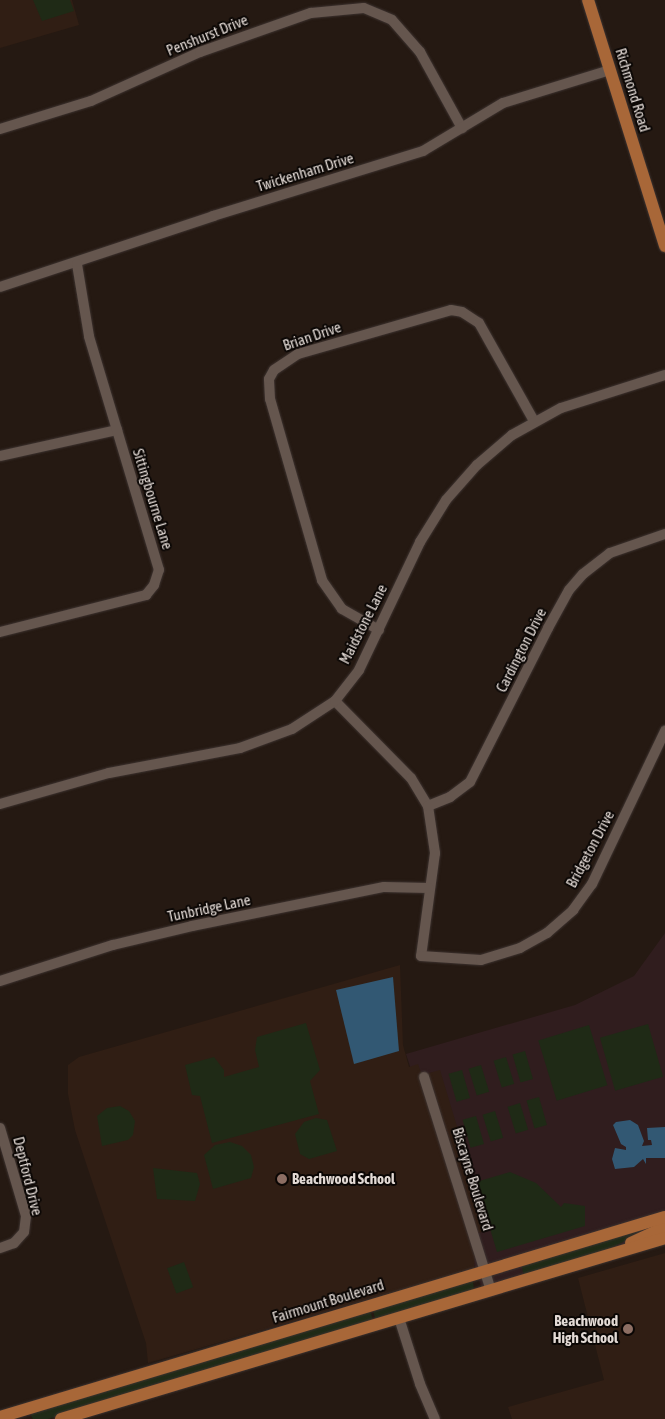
<!DOCTYPE html>
<style>
body{margin:0}
#map{position:relative;width:665px;height:1419px;overflow:hidden;background:#251912;font-family:"Asap Condensed",sans-serif}
div>[style]{position:absolute}
.commercial>*{inset:0;background:#301d1e}
.built>*{inset:0;background:#301e14}
.green>*{inset:0;background:#1f2a16;transform-origin:0 0}
.water>*{inset:0;background:#325873}
.roads{filter:drop-shadow(0 0 1px #3d3330) drop-shadow(0 0 1px #3d3330)}
.minor>*{height:10px;margin:-5px;padding:0 5px;transform-origin:5px;border-radius:5px;background:#65564e}
.major>*{height:12px;margin:-6px;padding:0 6px;transform-origin:6px;border-radius:6px;background:#a86738}
.dots>*{width:14px;height:14px;translate:-50% -50%;box-sizing:border-box;border:2px solid #0a0604;border-radius:50%}
span{translate:-50% -50%;white-space:nowrap;text-align:center;line-height:1.15;-webkit-text-stroke:4px #0a0604;paint-order:stroke}
.street-label{font-size:15px;color:#e3dad5}
.poi-label{font-size:15px;color:#e3dad5;font-weight:700}
.left{translate:0 -50%;text-align:left}
.right{translate:-100% -50%;text-align:right}
</style>
<div id="map">
<div class="commercial">
<i style="clip-path:polygon(665px 933px,665px 1242px,485px 1299px,406px 1054px,575px 1005px,634px 976px)"></i>
</div>
<div class="built">
<i style="clip-path:polygon(0 0,72px 0,79px 25px,0 48px)"></i>
<i style="clip-path:polygon(400px 965px,403px 1045px,409px 1067px,418px 1064px,422px 1075px,440px 1070px,488px 1230px,469px 1236px,475px 1252px,474px 1269px,148px 1363px,146px 1343px,75px 1130px,68px 1094px,68px 1065px,79px 1057px)"></i>
<i style="clip-path:polygon(665px 1253px,665px 1419px,512px 1419px,508px 1407px,604px 1380px,578px 1278px)"></i>
</div>
<div class="green">
<i style="clip-path:polygon(33px 0,70px 0,74px 11px,42px 21px)"></i>
<i style="clip-path:polygon(306px 1023px,320px 1070px,310px 1081px,319px 1114px,212px 1143px,200px 1096px,192px 1095px,185px 1065px,214px 1057px,224px 1070px,224px 1077px,259px 1067px,255px 1050px,257px 1037px)"></i>
<i style="left:648px;top:1024px;width:55px;height:50px;rotate:74deg"></i>
<i style="left:589px;top:1025px;width:63px;height:53px;rotate:73deg"></i>
<i style="left:525px;top:1051px;width:29px;height:13px;rotate:74deg"></i>
<i style="left:506px;top:1057px;width:28px;height:13px;rotate:73deg"></i>
<i style="left:481px;top:1065px;width:28px;height:13px;rotate:73deg"></i>
<i style="left:462px;top:1070px;width:29px;height:14px;rotate:74deg"></i>
<i style="left:539px;top:1097px;width:29px;height:13px;rotate:74deg"></i>
<i style="left:520px;top:1103px;width:28px;height:13px;rotate:73deg"></i>
<i style="clip-path:polygon(120px 1106px,129px 1111px,135px 1121px,133px 1135px,128px 1140px,102px 1146px,97px 1116px,107px 1108px)"></i>
<i style="left:495px;top:1111px;width:28px;height:13px;rotate:73deg"></i>
<i style="left:476px;top:1116px;width:29px;height:14px;rotate:74deg"></i>
<i style="clip-path:polygon(316px 1118px,327px 1120px,337px 1151px,309px 1159px,300px 1154px,295px 1134px,304px 1122px)"></i>
<i style="clip-path:polygon(230px 1142px,242px 1146px,251px 1155px,254px 1167px,251px 1178px,213px 1189px,204px 1155px,215px 1145px)"></i>
<i style="clip-path:polygon(153px 1168px,197px 1173px,200px 1184px,195px 1201px,157px 1199px)"></i>
<i style="clip-path:polygon(510px 1172px,536px 1183px,561px 1207px,564px 1203px,585px 1206px,585px 1226px,497px 1252px,476px 1182px)"></i>
<i style="clip-path:polygon(665px 1221px,601px 1253px,524px 1276px,521px 1264px)"></i>
<i style="left:184px;top:1262px;width:27px;height:18px;rotate:70deg"></i>
<i style="clip-path:polygon(473px 1281px,474px 1290px,376px 1321px,372px 1308px)"></i>
<i style="clip-path:polygon(370px 1309px,373px 1321px,48px 1419px,33px 1419px,31px 1416px,32px 1412px)"></i>
</div>
<div class="water">
<i style="clip-path:polygon(393px 977px,399px 1051px,354px 1064px,336px 990px)"></i>
<i style="clip-path:polygon(630px 1120px,638px 1125px,644px 1141px,642px 1146px,652px 1145px,651px 1140px,648px 1140px,647px 1128px,665px 1127px,665px 1158px,646px 1158px,646px 1164px,643px 1159px,634px 1167px,615px 1169px,612px 1159px,615px 1148px,626px 1150px,626px 1147px,621px 1144px,613px 1125px,616px 1122px)"></i>
</div>
<div class="roads">
<div class="minor">
<i style="left:0;top:129px;width:95px;rotate:-17.1deg"></i>
<i style="left:91px;top:101px;width:120px;rotate:-24.2deg"></i>
<i style="left:200px;top:52px;width:118px;rotate:-19.4deg"></i>
<i style="left:311px;top:13px;width:53px;rotate:-5.4deg"></i>
<i style="left:364px;top:8px;width:30px;rotate:23deg"></i>
<i style="left:392px;top:20px;width:43px;rotate:48.8deg"></i>
<i style="left:420px;top:52px;width:87px;rotate:61.1deg"></i>
<i style="left:0;top:287px;width:225px;rotate:-18.4deg"></i>
<i style="left:213px;top:216px;width:220px;rotate:-17.2deg"></i>
<i style="left:423px;top:151px;width:93px;rotate:-31deg"></i>
<i style="left:503px;top:103px;width:112px;rotate:-17.1deg"></i>
<i style="left:0;top:456px;width:120px;rotate:-12.5deg"></i>
<i style="left:379px;top:630px;width:43px;rotate:-150.4deg"></i>
<i style="left:342px;top:609px;width:35px;rotate:-125deg"></i>
<i style="left:322px;top:580px;width:188px;rotate:-106deg"></i>
<i style="left:270px;top:399px;width:20px;rotate:-93deg"></i>
<i style="left:269px;top:379px;width:10px;rotate:-61deg"></i>
<i style="left:274px;top:370px;width:29px;rotate:-34deg"></i>
<i style="left:298px;top:354px;width:159px;rotate:-16deg"></i>
<i style="left:451px;top:310px;width:11px;rotate:10deg"></i>
<i style="left:462px;top:312px;width:20px;rotate:33deg"></i>
<i style="left:479px;top:323px;width:112px;rotate:60.7deg"></i>
<i style="left:0;top:632px;width:151px;rotate:-14.2deg"></i>
<i style="left:146px;top:595px;width:13px;rotate:-51deg"></i>
<i style="left:154px;top:585px;width:16px;rotate:-72deg"></i>
<i style="left:159px;top:570px;width:244px;rotate:-106.7deg"></i>
<i style="left:89px;top:336px;width:73px;rotate:-99.5deg"></i>
<i style="left:335px;top:701px;width:108px;rotate:45.4deg"></i>
<i style="left:411px;top:778px;width:33px;rotate:59deg"></i>
<i style="left:428px;top:806px;width:48px;rotate:81.5deg"></i>
<i style="left:435px;top:853px;width:104px;rotate:97.7deg"></i>
<i style="left:421px;top:956px;width:60px;rotate:3.8deg"></i>
<i style="left:481px;top:960px;width:41px;rotate:-17.1deg"></i>
<i style="left:520px;top:948px;width:31px;rotate:-29deg"></i>
<i style="left:547px;top:933px;width:35px;rotate:-41deg"></i>
<i style="left:573px;top:910px;width:32px;rotate:-54deg"></i>
<i style="left:592px;top:884px;width:170px;rotate:-64.5deg"></i>
<i style="left:0;top:804px;width:113px;rotate:-15.9deg"></i>
<i style="left:109px;top:773px;width:133px;rotate:-10.8deg"></i>
<i style="left:240px;top:748px;width:55px;rotate:-20.1deg"></i>
<i style="left:292px;top:729px;width:51px;rotate:-33.1deg"></i>
<i style="left:335px;top:701px;width:39px;rotate:-52deg"></i>
<i style="left:359px;top:670px;width:142px;rotate:-64.5deg"></i>
<i style="left:420px;top:542px;width:49px;rotate:-58.2deg"></i>
<i style="left:446px;top:500px;width:47px;rotate:-48.5deg"></i>
<i style="left:477px;top:465px;width:46px;rotate:-40.6deg"></i>
<i style="left:512px;top:435px;width:56px;rotate:-28.9deg"></i>
<i style="left:561px;top:408px;width:109px;rotate:-17.6deg"></i>
<i style="left:428px;top:806px;width:24px;rotate:-22deg"></i>
<i style="left:450px;top:797px;width:25px;rotate:-37deg"></i>
<i style="left:470px;top:782px;width:173px;rotate:-63.1deg"></i>
<i style="left:548px;top:628px;width:43px;rotate:-61.1deg"></i>
<i style="left:569px;top:590px;width:21px;rotate:-49deg"></i>
<i style="left:583px;top:574px;width:34px;rotate:-38deg"></i>
<i style="left:610px;top:553px;width:58px;rotate:-19.1deg"></i>
<i style="left:0;top:981px;width:119px;rotate:-17.7deg"></i>
<i style="left:113px;top:945px;width:81px;rotate:-13.5deg"></i>
<i style="left:192px;top:926px;width:196px;rotate:-11.5deg"></i>
<i style="left:384px;top:887px;width:45px;rotate:1.3deg"></i>
<i style="left:424px;top:1077px;width:224px;rotate:72.6deg"></i>
<i style="left:0;top:1128px;width:92px;rotate:73.5deg"></i>
<i style="left:26px;top:1216px;width:16px;rotate:97deg"></i>
<i style="left:24px;top:1232px;width:15px;rotate:132deg"></i>
<i style="left:14px;top:1243px;width:15px;rotate:160deg"></i>
<i style="left:399px;top:1318px;width:69px;rotate:72.3deg"></i>
<i style="left:420px;top:1384px;width:38px;rotate:67deg"></i>
</div>
<div class="major">
<i style="left:588px;top:0;width:258px;rotate:72.6deg"></i>
<i style="left:631px;top:1243px;width:38px;rotate:-25deg"></i>
<i style="left:0;top:1417px;width:694px;rotate:-16.74deg"></i>
<i style="left:61px;top:1419px;width:631px;rotate:-16.68deg"></i>
</div>
</div>
<div class="dots">
<i style="left:282px;top:1179px;background:#8d6e63"></i>
<i style="left:628px;top:1329px;background:#8d6e63"></i>
</div>
<div class="street-label">
<span style="left:207px;top:35px;rotate:-22deg">Penshurst Drive</span>
<span style="left:633px;top:90px;rotate:73deg">Richmond Road</span>
<span style="left:305px;top:172px;rotate:-17deg">Twickenham Drive</span>
<span style="left:312px;top:336px;rotate:-19deg">Brian Drive</span>
<span style="left:153px;top:499px;rotate:73deg">Sittingbourne Lane</span>
<span style="left:363px;top:624px;rotate:-63deg">Maidstone Lane</span>
<span style="left:521px;top:650px;rotate:-63deg">Cardington Drive</span>
<span style="left:590px;top:849px;rotate:-62deg">Bridgeton Drive</span>
<span style="left:209px;top:908px;rotate:-12deg">Tunbridge Lane</span>
<span style="left:28px;top:1176px;rotate:76deg">Deptford Drive</span>
<span style="left:473px;top:1179px;rotate:73deg">Biscayne Boulevard</span>
<span style="left:328px;top:1301px;rotate:-17deg">Fairmount Boulevard</span>
</div>
<div class="poi-label">
<span class="left" style="left:292px;top:1179px">Beachwood School</span>
<span class="right" style="left:618px;top:1329px">Beachwood<br>High School</span>
</div>
</div>
